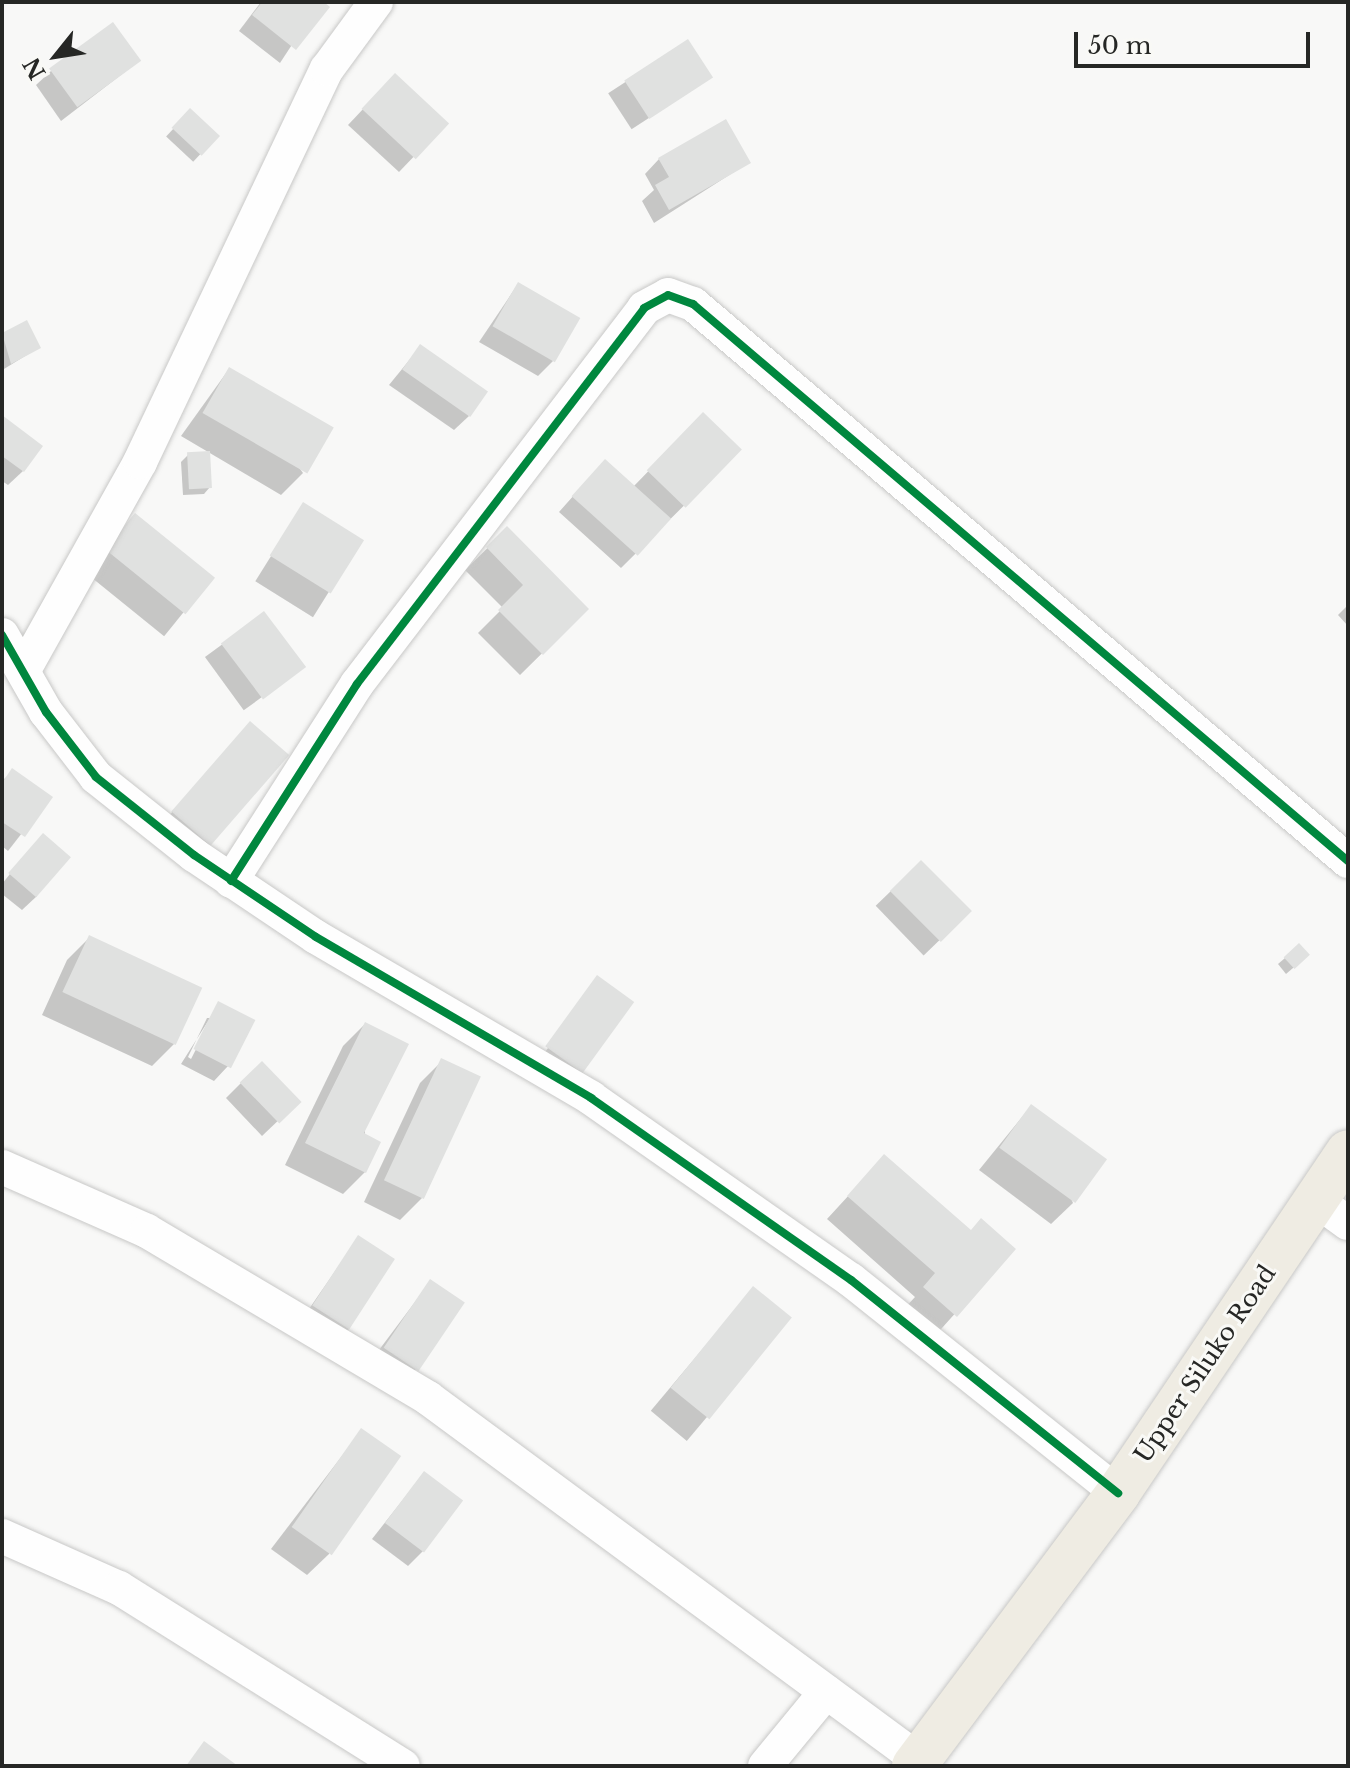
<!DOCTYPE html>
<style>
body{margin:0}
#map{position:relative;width:1350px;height:1768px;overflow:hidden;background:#f8f8f7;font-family:"Libre Baskerville",serif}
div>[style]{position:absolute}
.shadow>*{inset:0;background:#0003;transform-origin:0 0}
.building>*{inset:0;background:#e0e1e0;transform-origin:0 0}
.roads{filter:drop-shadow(0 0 2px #c8c8c7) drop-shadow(0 0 2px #c8c8c7)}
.minor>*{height:34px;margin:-17px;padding:0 17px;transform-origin:17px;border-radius:17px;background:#fefefe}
.primary>*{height:44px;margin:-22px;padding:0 22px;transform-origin:22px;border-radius:22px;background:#efece3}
.cycleway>*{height:8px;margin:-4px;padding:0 4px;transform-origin:4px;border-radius:4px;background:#00873e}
span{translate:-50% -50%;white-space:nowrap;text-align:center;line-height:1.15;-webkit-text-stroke:6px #f9f9f6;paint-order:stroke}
.street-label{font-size:24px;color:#262725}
.frame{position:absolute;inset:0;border:4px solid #262725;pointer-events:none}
.north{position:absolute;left:16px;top:16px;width:80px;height:80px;-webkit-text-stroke:6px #f9f9f6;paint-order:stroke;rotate:240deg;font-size:22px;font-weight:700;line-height:32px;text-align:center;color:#262725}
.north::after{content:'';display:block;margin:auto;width:28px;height:36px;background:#262725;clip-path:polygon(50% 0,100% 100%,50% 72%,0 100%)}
.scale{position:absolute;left:1074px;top:32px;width:236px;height:36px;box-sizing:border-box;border:4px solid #262725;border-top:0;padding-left:10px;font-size:24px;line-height:28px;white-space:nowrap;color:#262725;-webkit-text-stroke:6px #f9f9f6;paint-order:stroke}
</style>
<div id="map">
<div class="shadow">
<i style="clip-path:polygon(261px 2px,320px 2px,280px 63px,239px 31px)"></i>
<i style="left:687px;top:42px;width:43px;height:94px;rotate:57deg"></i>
<i style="clip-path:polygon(139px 61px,61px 121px,36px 85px,51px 71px)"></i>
<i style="clip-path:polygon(381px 90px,446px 123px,399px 172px,348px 125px)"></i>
<i style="left:190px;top:111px;width:37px;height:35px;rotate:43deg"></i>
<i style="clip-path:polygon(659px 159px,748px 163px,654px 223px,642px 201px,654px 190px,645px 174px)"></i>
<i style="clip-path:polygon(518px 284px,553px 361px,538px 376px,479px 342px)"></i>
<i style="clip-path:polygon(26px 323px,38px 348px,4px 369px,2px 335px)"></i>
<i style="clip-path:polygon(420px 347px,469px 416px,454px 430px,389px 385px)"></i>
<i style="clip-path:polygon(229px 369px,303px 473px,281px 495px,181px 436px)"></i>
<i style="clip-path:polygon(703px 415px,740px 450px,621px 568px,559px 512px,591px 476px,633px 487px)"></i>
<i style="clip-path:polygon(2px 418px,23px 471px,8px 485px,2px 481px)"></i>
<i style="clip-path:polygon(188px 455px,210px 487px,204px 494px,183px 495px,181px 462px)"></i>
<i style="left:303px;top:505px;width:68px;height:90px;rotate:32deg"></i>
<i style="left:135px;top:515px;width:99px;height:76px;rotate:39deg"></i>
<i style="clip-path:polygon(507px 529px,587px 609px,520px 675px,478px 633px,503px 608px,465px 570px)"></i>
<i style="clip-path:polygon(1348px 605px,1348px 626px,1338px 615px)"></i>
<i style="left:264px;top:614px;width:66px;height:73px;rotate:54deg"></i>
<i style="clip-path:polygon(250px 724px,286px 755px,209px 845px,151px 836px)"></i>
<i style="clip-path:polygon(13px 771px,50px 797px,8px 851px,2px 846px,2px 781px)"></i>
<i style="clip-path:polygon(29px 850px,37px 896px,22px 910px,2px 894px,2px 884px)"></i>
<i style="left:921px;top:862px;width:69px;height:63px;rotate:46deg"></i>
<i style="clip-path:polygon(89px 938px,200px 989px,174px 1044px,152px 1066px,42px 1015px,67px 960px)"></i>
<i style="clip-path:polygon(1285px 958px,1300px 962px,1286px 974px,1278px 964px)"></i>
<i style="left:597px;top:978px;width:42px;height:105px;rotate:35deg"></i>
<i style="clip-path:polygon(evenodd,219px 1004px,228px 1066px,214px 1081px,181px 1064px,219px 1004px,207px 1018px,212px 1018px,191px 1059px,188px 1057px,207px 1018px)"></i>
<i style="clip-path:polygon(365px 1024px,365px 1172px,343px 1194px,285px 1165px,343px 1046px)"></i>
<i style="clip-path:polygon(442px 1061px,422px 1198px,400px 1220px,364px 1202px,420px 1083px)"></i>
<i style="clip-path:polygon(241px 1083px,283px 1116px,262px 1136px,226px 1098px)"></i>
<i style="clip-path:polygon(1031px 1106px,1073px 1203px,1051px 1224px,979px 1170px)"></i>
<i style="clip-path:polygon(884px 1157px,970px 1232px,1013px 1249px,933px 1338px,903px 1310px,915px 1297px,827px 1219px)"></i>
<i style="clip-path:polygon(358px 1238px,349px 1329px,335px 1344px,300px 1322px)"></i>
<i style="clip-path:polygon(430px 1282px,416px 1369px,402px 1384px,370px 1362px)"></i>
<i style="left:753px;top:1289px;width:47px;height:159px;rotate:40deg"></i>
<i style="clip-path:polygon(361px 1431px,329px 1554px,307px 1575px,271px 1549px)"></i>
<i style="clip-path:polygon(424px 1473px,423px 1551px,408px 1566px,372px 1539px)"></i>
</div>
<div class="building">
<i style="clip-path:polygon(262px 2px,324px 2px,330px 7px,296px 50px,252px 15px)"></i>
<i style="left:113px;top:22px;width:48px;height:79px;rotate:54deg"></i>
<i style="left:688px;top:39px;width:46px;height:76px;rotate:57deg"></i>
<i style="left:395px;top:73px;width:74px;height:49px;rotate:43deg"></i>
<i style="left:190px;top:108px;width:41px;height:27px;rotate:43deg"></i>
<i style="clip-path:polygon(726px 119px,751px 163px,669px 210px,655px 185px,669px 177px,658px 158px)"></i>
<i style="left:518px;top:282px;width:72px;height:51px;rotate:30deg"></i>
<i style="clip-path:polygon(27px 320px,41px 348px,11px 364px,2px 333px)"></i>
<i style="left:420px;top:344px;width:83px;height:31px;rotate:35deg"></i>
<i style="left:229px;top:367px;width:121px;height:53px;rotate:30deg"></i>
<i style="left:703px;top:412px;width:54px;height:81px;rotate:44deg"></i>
<i style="clip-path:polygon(2px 415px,43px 446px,24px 472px,2px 456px)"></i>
<i style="left:210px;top:451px;width:37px;height:23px;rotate:87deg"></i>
<i style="left:605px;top:459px;width:89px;height:50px;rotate:42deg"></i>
<i style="left:303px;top:502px;width:72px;height:63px;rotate:32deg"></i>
<i style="left:135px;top:513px;width:103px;height:47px;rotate:39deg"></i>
<i style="clip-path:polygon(507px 526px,589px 609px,543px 655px,498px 610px,523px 585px,486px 547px)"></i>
<i style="left:264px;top:611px;width:70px;height:54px;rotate:53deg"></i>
<i style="left:250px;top:721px;width:52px;height:120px;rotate:41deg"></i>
<i style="clip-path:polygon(12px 768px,53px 797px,25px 837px,2px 822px,2px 783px)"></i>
<i style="left:43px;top:833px;width:37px;height:53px;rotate:41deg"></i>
<i style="left:921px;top:860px;width:72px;height:44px;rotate:45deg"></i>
<i style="left:89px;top:935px;width:125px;height:63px;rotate:25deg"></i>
<i style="left:1299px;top:943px;width:16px;height:21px;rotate:47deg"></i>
<i style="left:597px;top:975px;width:46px;height:88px;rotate:36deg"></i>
<i style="left:218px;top:1001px;width:42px;height:54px;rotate:27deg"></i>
<i style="clip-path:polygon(365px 1022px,409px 1044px,364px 1133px,381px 1142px,366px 1173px,305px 1143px)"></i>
<i style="left:441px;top:1058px;width:44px;height:135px;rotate:25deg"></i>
<i style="left:262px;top:1061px;width:57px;height:31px;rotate:46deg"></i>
<i style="left:1031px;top:1104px;width:94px;height:54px;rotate:36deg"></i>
<i style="clip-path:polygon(884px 1154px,971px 1230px,981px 1218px,1016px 1249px,957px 1317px,923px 1287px,935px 1273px,847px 1196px)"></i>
<i style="left:358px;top:1235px;width:44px;height:84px;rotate:33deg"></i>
<i style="left:430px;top:1279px;width:42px;height:83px;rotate:34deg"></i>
<i style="left:753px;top:1286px;width:50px;height:131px;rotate:39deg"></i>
<i style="left:361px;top:1428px;width:49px;height:121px;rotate:35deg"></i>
<i style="left:424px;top:1471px;width:49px;height:65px;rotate:37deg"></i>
<i style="clip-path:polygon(204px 1741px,238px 1766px,186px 1766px)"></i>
</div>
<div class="roads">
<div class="minor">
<i style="left:2px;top:635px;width:89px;rotate:60.3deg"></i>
<i style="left:46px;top:712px;width:82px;rotate:52.4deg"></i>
<i style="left:96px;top:777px;width:125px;rotate:38.5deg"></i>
<i style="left:194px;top:855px;width:147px;rotate:33.9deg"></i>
<i style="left:316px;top:937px;width:319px;rotate:30.3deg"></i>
<i style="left:591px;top:1098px;width:317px;rotate:35deg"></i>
<i style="left:851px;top:1280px;width:342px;rotate:38.6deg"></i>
<i style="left:25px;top:668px;width:236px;rotate:-60.8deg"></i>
<i style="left:140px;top:462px;width:435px;rotate:-64.6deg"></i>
<i style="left:327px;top:69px;width:83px;rotate:-53.8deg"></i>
<i style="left:231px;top:881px;width:234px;rotate:-57.4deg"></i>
<i style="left:357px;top:684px;width:473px;rotate:-52.6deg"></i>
<i style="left:644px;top:308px;width:27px;rotate:-28deg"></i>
<i style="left:668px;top:295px;width:27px;rotate:20deg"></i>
<i style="left:693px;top:304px;width:860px;rotate:40.38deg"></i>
<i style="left:2px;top:1167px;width:158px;rotate:23.8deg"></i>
<i style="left:147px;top:1231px;width:327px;rotate:30.7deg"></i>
<i style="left:428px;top:1398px;width:610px;rotate:36.4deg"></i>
<i style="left:1316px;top:1200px;width:39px;rotate:36deg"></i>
<i style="left:2px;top:1536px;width:128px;rotate:24deg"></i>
<i style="left:119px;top:1588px;width:335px;rotate:32.1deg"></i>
<i style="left:765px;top:1766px;width:96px;rotate:-50.5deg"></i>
</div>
<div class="primary">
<i style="left:914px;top:1766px;width:341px;rotate:-53.2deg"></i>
<i style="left:1118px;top:1493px;width:411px;rotate:-56deg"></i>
</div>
</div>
<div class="cycleway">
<i style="left:2px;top:635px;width:89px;rotate:60.3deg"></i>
<i style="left:46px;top:712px;width:82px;rotate:52.4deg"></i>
<i style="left:96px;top:777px;width:125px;rotate:38.5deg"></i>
<i style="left:194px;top:855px;width:147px;rotate:33.9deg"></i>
<i style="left:316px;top:937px;width:319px;rotate:30.3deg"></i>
<i style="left:591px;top:1098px;width:317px;rotate:35deg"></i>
<i style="left:851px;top:1280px;width:342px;rotate:38.6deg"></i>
<i style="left:231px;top:881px;width:234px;rotate:-57.4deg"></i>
<i style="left:357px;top:684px;width:473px;rotate:-52.6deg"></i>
<i style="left:644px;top:308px;width:27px;rotate:-28deg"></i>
<i style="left:668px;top:295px;width:27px;rotate:20deg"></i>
<i style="left:693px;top:304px;width:860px;rotate:40.38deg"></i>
</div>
<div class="street-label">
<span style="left:1205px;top:1364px;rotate:-56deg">Upper Siluko Road</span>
</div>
<div class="frame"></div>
<div class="north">N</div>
<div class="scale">50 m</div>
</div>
